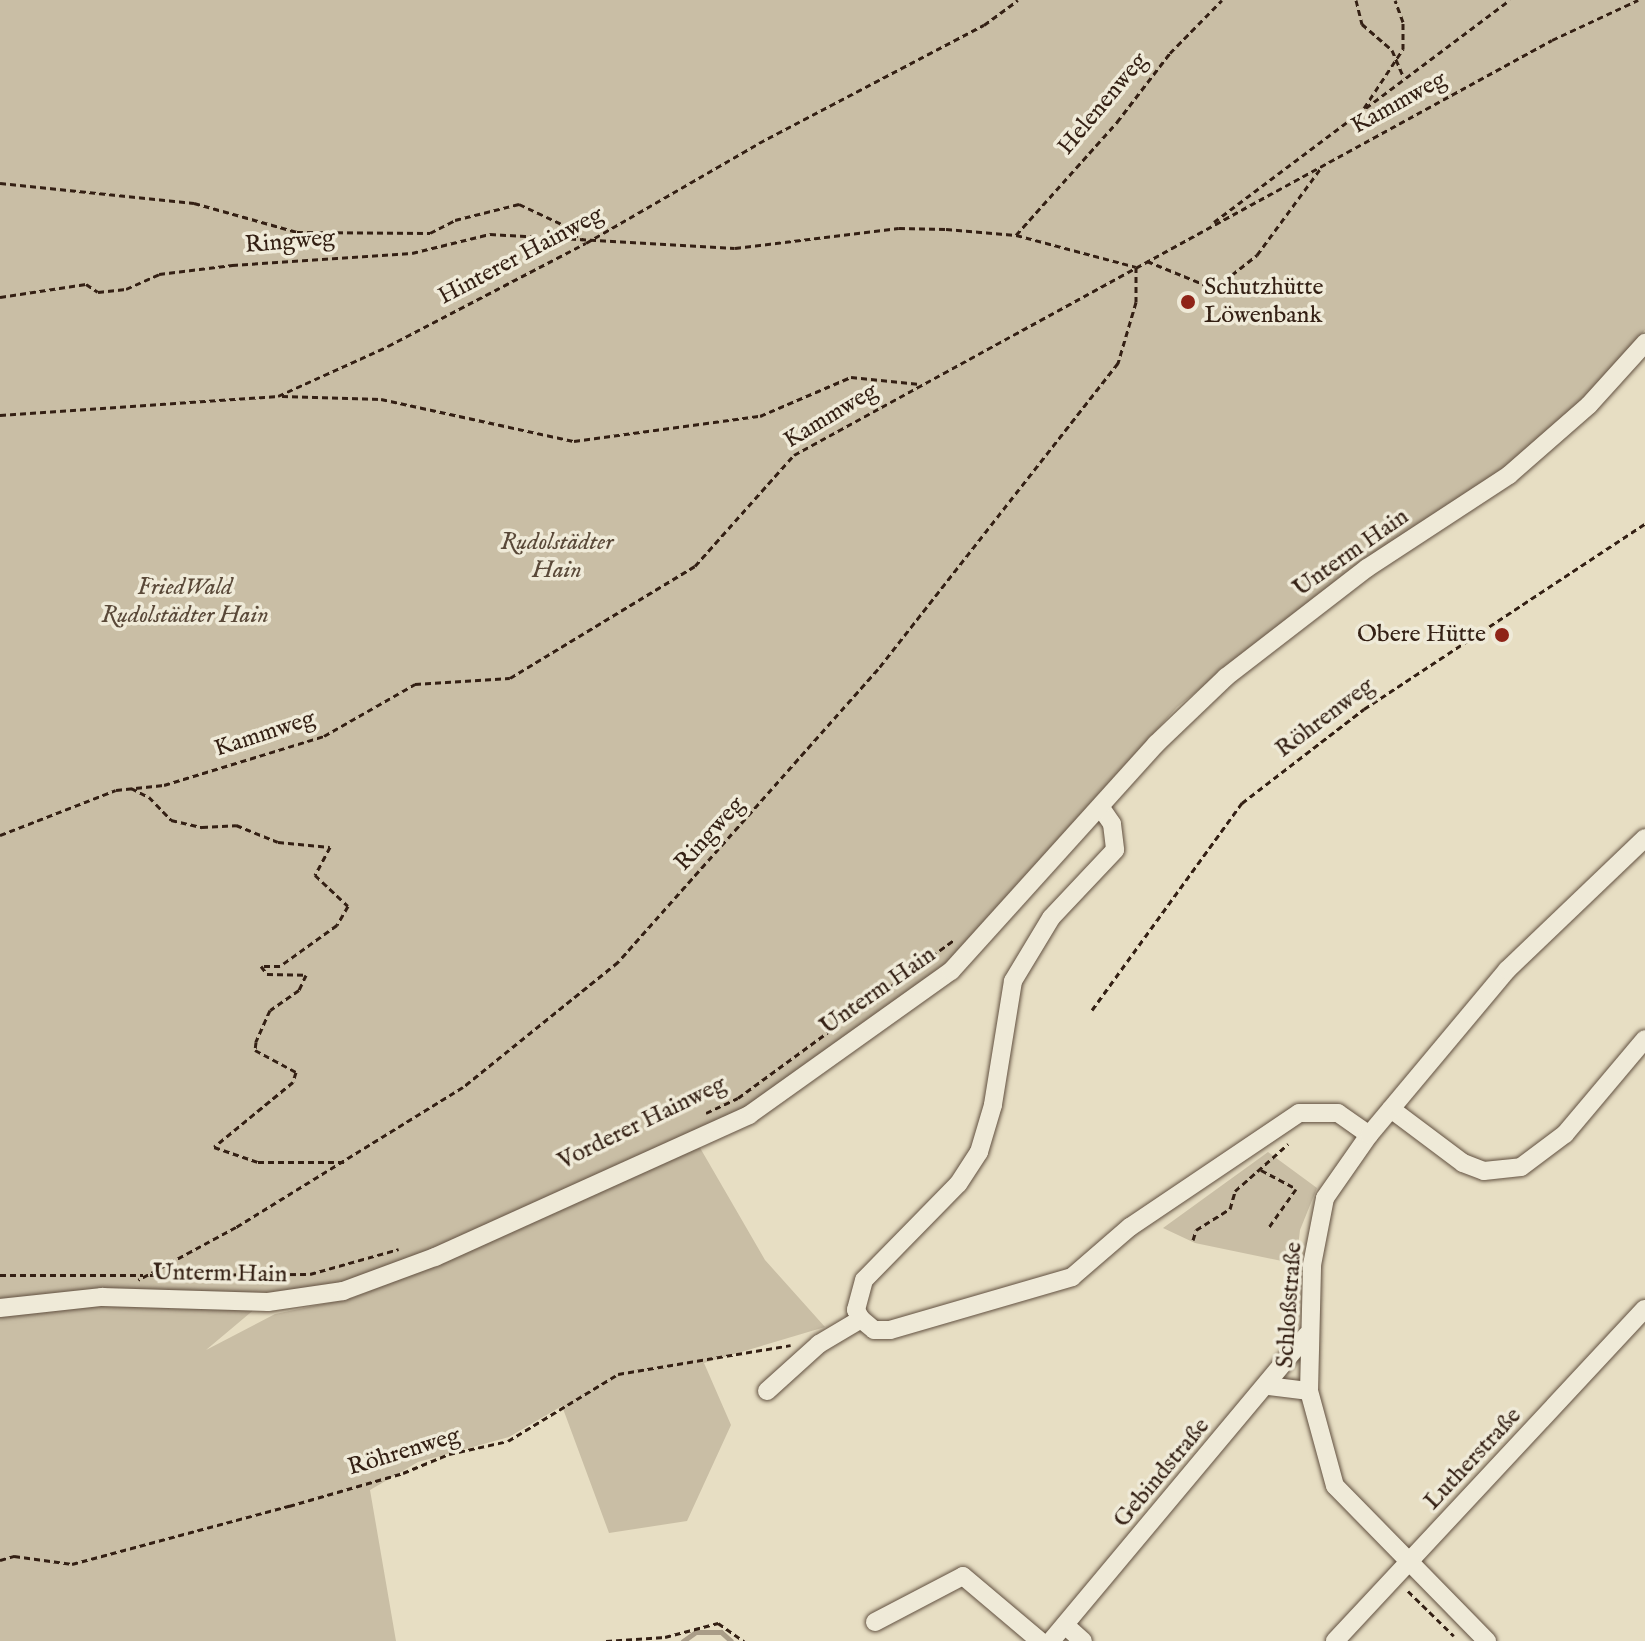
<!DOCTYPE html>
<meta charset="utf-8">
<style>
body{margin:0}
#map{position:relative;width:1645px;height:1641px;overflow:hidden;background:#e7dec3;font-family:"IM FELL English",serif}
div>[style]{position:absolute}
.green>*{inset:0;background:#c9bea5}
.stream>*{height:5px;margin:-2.5px;padding:0 2.5px;transform-origin:2.5px;border-radius:2.5px;background:#aa9d88}
.path>*{height:3px;margin-top:-1.5px;transform-origin:0;background:repeating-linear-gradient(90deg,#342014 0 6px,transparent 0 10px)}
.roads{filter:drop-shadow(0 0 2px #615040) drop-shadow(0 0 2px #615040)}
.minor>*{height:18px;margin:-9px;padding:0 9px;transform-origin:9px;border-radius:9px;background:#efead8}
.dots>*{width:22px;height:22px;translate:-50% -50%;box-sizing:border-box;border:4px solid #efead8;border-radius:50%}
span{translate:-50% -50%;white-space:nowrap;text-align:center;line-height:1.15;-webkit-text-stroke:7px #efead8;paint-order:stroke}
.street-label{font-size:24px;color:#342014}
.poi-label{font-size:24px;color:#342014}
.left{translate:0 -50%;text-align:left}
.right{translate:-100% -50%;text-align:right}
.park-label{font-size:24px;color:#594838;font-style:italic}
</style>
<div id="map">
<div class="green">
<i style="clip-path:polygon(0 0,1645px 0,1645px 330px,1591px 392px,1515px 463px,1253px 647px,1177px 707px,979px 931px,927px 981px,736px 1116px,395px 1266px,256px 1308px,206px 1350px,275px 1314px,352px 1298px,461px 1255px,699px 1146px,765px 1260px,825px 1327px,704px 1363px,731px 1425px,687px 1521px,609px 1533px,562px 1406px,509px 1437px,418px 1462px,370px 1490px,396px 1641px,0 1641px)"></i>
<i style="clip-path:polygon(1268px 1152px,1317px 1188px,1300px 1230px,1296px 1264px,1195px 1243px,1163px 1228px)"></i>
</div>
<div class="stream">
<i style="left:683px;top:1641px;width:16px;rotate:-35deg"></i>
<i style="left:696px;top:1632px;width:25px"></i>
<i style="left:721px;top:1632px;width:13px;rotate:42deg"></i>
</div>
<div class="path">
<i style="left:1356px;top:0;width:25px;rotate:76deg"></i>
<i style="left:1362px;top:24px;width:40px;rotate:41deg"></i>
<i style="left:1392px;top:50px;width:30px;rotate:67deg"></i>
<i style="left:1364px;top:108px;width:71px;rotate:-56.5deg"></i>
<i style="left:1403px;top:49px;width:27px;rotate:-90deg"></i>
<i style="left:1403px;top:22px;width:23px;rotate:-110deg"></i>
<i style="left:0;top:183px;width:195px;rotate:5.9deg"></i>
<i style="left:194px;top:203px;width:107px;rotate:15.7deg"></i>
<i style="left:297px;top:232px;width:133px;rotate:0.4deg"></i>
<i style="left:430px;top:233px;width:28px;rotate:-27deg"></i>
<i style="left:455px;top:220px;width:66px;rotate:-14deg"></i>
<i style="left:519px;top:204px;width:52px;rotate:25.1deg"></i>
<i style="left:566px;top:226px;width:22px;rotate:39deg"></i>
<i style="left:1214px;top:222px;width:370px;rotate:-36.9deg"></i>
<i style="left:1016px;top:235px;width:152px;rotate:-48.2deg"></i>
<i style="left:1117px;top:122px;width:87px;rotate:-52.5deg"></i>
<i style="left:1170px;top:53px;width:74px;rotate:-45.5deg"></i>
<i style="left:1147px;top:261px;width:61px;rotate:22.3deg"></i>
<i style="left:1203px;top:284px;width:21px;rotate:-8deg"></i>
<i style="left:1224px;top:281px;width:42px;rotate:-38.2deg"></i>
<i style="left:1257px;top:255px;width:108px;rotate:-53.7deg"></i>
<i style="left:0;top:297px;width:87px;rotate:-8.6deg"></i>
<i style="left:86px;top:284px;width:14px;rotate:34deg"></i>
<i style="left:98px;top:292px;width:28px;rotate:-6deg"></i>
<i style="left:126px;top:289px;width:36px;rotate:-24deg"></i>
<i style="left:159px;top:274px;width:74px;rotate:-7deg"></i>
<i style="left:232px;top:265px;width:180px;rotate:-3.8deg"></i>
<i style="left:412px;top:253px;width:80px;rotate:-13.7deg"></i>
<i style="left:490px;top:234px;width:245px;rotate:3.3deg"></i>
<i style="left:735px;top:248px;width:165px;rotate:-7deg"></i>
<i style="left:899px;top:228px;width:47px;rotate:1.2deg"></i>
<i style="left:946px;top:229px;width:70px;rotate:4.9deg"></i>
<i style="left:1016px;top:235px;width:124px;rotate:14.9deg"></i>
<i style="left:1136px;top:267px;width:35px;rotate:90deg"></i>
<i style="left:1136px;top:302px;width:64px;rotate:106.4deg"></i>
<i style="left:1118px;top:363px;width:389px;rotate:128.1deg"></i>
<i style="left:878px;top:669px;width:392px;rotate:131.6deg"></i>
<i style="left:618px;top:962px;width:199px;rotate:141.1deg"></i>
<i style="left:463px;top:1087px;width:267px;rotate:148.3deg"></i>
<i style="left:236px;top:1227px;width:111px;rotate:151.6deg"></i>
<i style="left:282px;top:396px;width:99px;rotate:1.7deg"></i>
<i style="left:381px;top:399px;width:198px;rotate:12.3deg"></i>
<i style="left:574px;top:441px;width:188px;rotate:-7.7deg"></i>
<i style="left:760px;top:416px;width:99px;rotate:-23.2deg"></i>
<i style="left:851px;top:377px;width:69px;rotate:5.8deg"></i>
<i style="left:0;top:415px;width:279px;rotate:-3.9deg"></i>
<i style="left:278px;top:396px;width:121px;rotate:-24.4deg"></i>
<i style="left:388px;top:346px;width:223px;rotate:-27.5deg"></i>
<i style="left:586px;top:243px;width:200px;rotate:-30deg"></i>
<i style="left:759px;top:143px;width:254px;rotate:-27.7deg"></i>
<i style="left:984px;top:25px;width:42px;rotate:-36.3deg"></i>
<i style="left:131px;top:788px;width:20px;rotate:27deg"></i>
<i style="left:149px;top:797px;width:32px;rotate:46deg"></i>
<i style="left:171px;top:820px;width:32px;rotate:13deg"></i>
<i style="left:202px;top:827px;width:34px;rotate:-3deg"></i>
<i style="left:236px;top:825px;width:45px;rotate:22deg"></i>
<i style="left:278px;top:842px;width:52px;rotate:5.5deg"></i>
<i style="left:330px;top:847px;width:32px;rotate:118deg"></i>
<i style="left:315px;top:875px;width:45px;rotate:43.2deg"></i>
<i style="left:348px;top:906px;width:22px;rotate:120deg"></i>
<i style="left:337px;top:925px;width:70px;rotate:144.3deg"></i>
<i style="left:280px;top:966px;width:19px;rotate:180deg"></i>
<i style="left:261px;top:966px;width:10px;rotate:53deg"></i>
<i style="left:267px;top:974px;width:39px;rotate:1deg"></i>
<i style="left:306px;top:975px;width:17px;rotate:115deg"></i>
<i style="left:299px;top:990px;width:35px;rotate:145deg"></i>
<i style="left:270px;top:1010px;width:35px;rotate:114deg"></i>
<i style="left:256px;top:1042px;width:8px;rotate:97deg"></i>
<i style="left:255px;top:1050px;width:47px;rotate:28.2deg"></i>
<i style="left:296px;top:1072px;width:10px;rotate:107deg"></i>
<i style="left:293px;top:1082px;width:102px;rotate:140.6deg"></i>
<i style="left:214px;top:1147px;width:46px;rotate:18.8deg"></i>
<i style="left:258px;top:1162px;width:86px"></i>
<i style="left:0;top:835px;width:124px;rotate:-21.2deg"></i>
<i style="left:116px;top:790px;width:48px;rotate:-5.9deg"></i>
<i style="left:164px;top:785px;width:167px;rotate:-17deg"></i>
<i style="left:324px;top:736px;width:105px;rotate:-29.7deg"></i>
<i style="left:415px;top:684px;width:95px;rotate:-3.6deg"></i>
<i style="left:510px;top:678px;width:216px;rotate:-31.2deg"></i>
<i style="left:695px;top:566px;width:149px;rotate:-48.3deg"></i>
<i style="left:794px;top:455px;width:864px;rotate:-28.7deg"></i>
<i style="left:1552px;top:40px;width:95px;rotate:-24.9deg"></i>
<i style="left:1092px;top:1010px;width:256px;rotate:-54.1deg"></i>
<i style="left:1242px;top:803px;width:154px;rotate:-37.6deg"></i>
<i style="left:1364px;top:709px;width:336px;rotate:-33.4deg"></i>
<i style="left:706px;top:1113px;width:35px;rotate:-25deg"></i>
<i style="left:738px;top:1098px;width:269px;rotate:-36.2deg"></i>
<i style="left:1261px;top:1170px;width:40px;rotate:28deg"></i>
<i style="left:1296px;top:1189px;width:47px;rotate:125.4deg"></i>
<i style="left:1193px;top:1240px;width:10px;rotate:-73deg"></i>
<i style="left:1196px;top:1230px;width:40px;rotate:-32deg"></i>
<i style="left:1230px;top:1209px;width:19px;rotate:-74deg"></i>
<i style="left:1235px;top:1191px;width:71px;rotate:-41.6deg"></i>
<i style="left:0;top:1275px;width:143px"></i>
<i style="left:150px;top:1275px;width:160px;rotate:-0.4deg"></i>
<i style="left:310px;top:1274px;width:92px;rotate:-15.7deg"></i>
<i style="left:0;top:1560px;width:15px;rotate:-16deg"></i>
<i style="left:14px;top:1556px;width:59px;rotate:7.9deg"></i>
<i style="left:72px;top:1564px;width:225px;rotate:-15deg"></i>
<i style="left:289px;top:1506px;width:119px;rotate:-16.1deg"></i>
<i style="left:403px;top:1473px;width:50px;rotate:-22.4deg"></i>
<i style="left:449px;top:1454px;width:60px;rotate:-12.4deg"></i>
<i style="left:508px;top:1441px;width:129px;rotate:-31.3deg"></i>
<i style="left:618px;top:1374px;width:175px;rotate:-9.5deg"></i>
<i style="left:1408px;top:1591px;width:64px;rotate:44.4deg"></i>
<i style="left:606px;top:1641px;width:59px;rotate:-3.9deg"></i>
<i style="left:665px;top:1637px;width:55px;rotate:-14.8deg"></i>
<i style="left:718px;top:1623px;width:32px;rotate:35deg"></i>
</div>
<div class="roads">
<div class="minor">
<i style="left:1101px;top:808px;width:19px;rotate:55deg"></i>
<i style="left:1112px;top:824px;width:26px;rotate:83deg"></i>
<i style="left:1115px;top:850px;width:93px;rotate:133.3deg"></i>
<i style="left:1051px;top:918px;width:74px;rotate:121.1deg"></i>
<i style="left:1013px;top:981px;width:126px;rotate:99.2deg"></i>
<i style="left:993px;top:1105px;width:49px;rotate:106.6deg"></i>
<i style="left:979px;top:1152px;width:38px;rotate:123deg"></i>
<i style="left:958px;top:1184px;width:134px;rotate:134.4deg"></i>
<i style="left:864px;top:1280px;width:31px;rotate:105deg"></i>
<i style="left:856px;top:1310px;width:10px;rotate:61deg"></i>
<i style="left:861px;top:1319px;width:17px;rotate:40deg"></i>
<i style="left:874px;top:1330px;width:16px"></i>
<i style="left:890px;top:1330px;width:190px;rotate:-16.2deg"></i>
<i style="left:1072px;top:1277px;width:77px;rotate:-40.8deg"></i>
<i style="left:1130px;top:1227px;width:204px;rotate:-34deg"></i>
<i style="left:1299px;top:1113px;width:39px"></i>
<i style="left:1338px;top:1113px;width:38px;rotate:35deg"></i>
<i style="left:1391px;top:1109px;width:90px;rotate:36.9deg"></i>
<i style="left:1463px;top:1163px;width:22px;rotate:21deg"></i>
<i style="left:1484px;top:1171px;width:37px;rotate:-6deg"></i>
<i style="left:1521px;top:1167px;width:55px;rotate:-36.9deg"></i>
<i style="left:1565px;top:1134px;width:124px;rotate:-49.9deg"></i>
<i style="left:0;top:1308px;width:103px;rotate:-6.2deg"></i>
<i style="left:102px;top:1297px;width:166px;rotate:1.7deg"></i>
<i style="left:268px;top:1302px;width:76px;rotate:-8.3deg"></i>
<i style="left:343px;top:1291px;width:98px;rotate:-20.3deg"></i>
<i style="left:435px;top:1257px;width:345px;rotate:-24.3deg"></i>
<i style="left:749px;top:1115px;width:248px;rotate:-35.5deg"></i>
<i style="left:951px;top:971px;width:306px;rotate:-47.9deg"></i>
<i style="left:1156px;top:744px;width:97px;rotate:-43.7deg"></i>
<i style="left:1226px;top:677px;width:178px;rotate:-37.7deg"></i>
<i style="left:1367px;top:568px;width:170px;rotate:-33.2deg"></i>
<i style="left:1509px;top:475px;width:106px;rotate:-41.2deg"></i>
<i style="left:1589px;top:405px;width:84px;rotate:-47.9deg"></i>
<i style="left:1268px;top:1386px;width:41px;rotate:7deg"></i>
<i style="left:767px;top:1391px;width:70px;rotate:-42.1deg"></i>
<i style="left:819px;top:1344px;width:49px;rotate:-30.8deg"></i>
<i style="left:875px;top:1622px;width:99px;rotate:-27.6deg"></i>
<i style="left:963px;top:1576px;width:101px;rotate:40.2deg"></i>
<i style="left:1065px;top:1625px;width:24px;rotate:42deg"></i>
<i style="left:1051px;top:1641px;width:399px;rotate:-50.1deg"></i>
<i style="left:1335px;top:1641px;width:454px;rotate:-47deg"></i>
<i style="left:1487px;top:1641px;width:217px;rotate:-134.4deg"></i>
<i style="left:1335px;top:1486px;width:98px;rotate:-105.3deg"></i>
<i style="left:1309px;top:1391px;width:126px;rotate:-88.6deg"></i>
<i style="left:1312px;top:1265px;width:68px;rotate:-79deg"></i>
<i style="left:1325px;top:1198px;width:77px;rotate:-55.1deg"></i>
<i style="left:1369px;top:1135px;width:215px;rotate:-50.1deg"></i>
<i style="left:1507px;top:970px;width:191px;rotate:-43.7deg"></i>
</div>
</div>
<div class="dots">
<i style="left:1188px;top:302px;background:#8f2418"></i>
<i style="left:1502px;top:635px;background:#8f2418"></i>
</div>
<div class="street-label">
<span style="left:1399px;top:103px;rotate:-29deg">Kammweg</span>
<span style="left:1103px;top:104px;rotate:-50deg">Helenenweg</span>
<span style="left:290px;top:242px;rotate:-5deg">Ringweg</span>
<span style="left:521px;top:256px;rotate:-28deg">Hinterer Hainweg</span>
<span style="left:831px;top:416px;rotate:-31deg">Kammweg</span>
<span style="left:1351px;top:553px;rotate:-35deg">Unterm Hain</span>
<span style="left:1325px;top:718px;rotate:-37deg">Röhrenweg</span>
<span style="left:265px;top:734px;rotate:-18deg">Kammweg</span>
<span style="left:710px;top:834px;rotate:-48deg">Ringweg</span>
<span style="left:878px;top:991px;rotate:-35deg">Unterm Hain</span>
<span style="left:642px;top:1123px;rotate:-26deg">Vorderer Hainweg</span>
<span style="left:220px;top:1274px;rotate:1deg">Unterm Hain</span>
<span style="left:1290px;top:1305px;rotate:-86deg">Schloßstraße</span>
<span style="left:404px;top:1452px;rotate:-17deg">Röhrenweg</span>
<span style="left:1473px;top:1459px;rotate:-47deg">Lutherstraße</span>
<span style="left:1162px;top:1473px;rotate:-50deg">Gebindstraße</span>
</div>
<div class="poi-label">
<span class="left" style="left:1204px;top:302px">Schutzhütte<br>Löwenbank</span>
<span class="right" style="left:1486px;top:635px">Obere Hütte</span>
</div>
<div class="park-label">
<span style="left:557px;top:557px">Rudolstädter<br>Hain</span>
<span style="left:185px;top:602px">FriedWald<br>Rudolstädter Hain</span>
</div>
</div>
